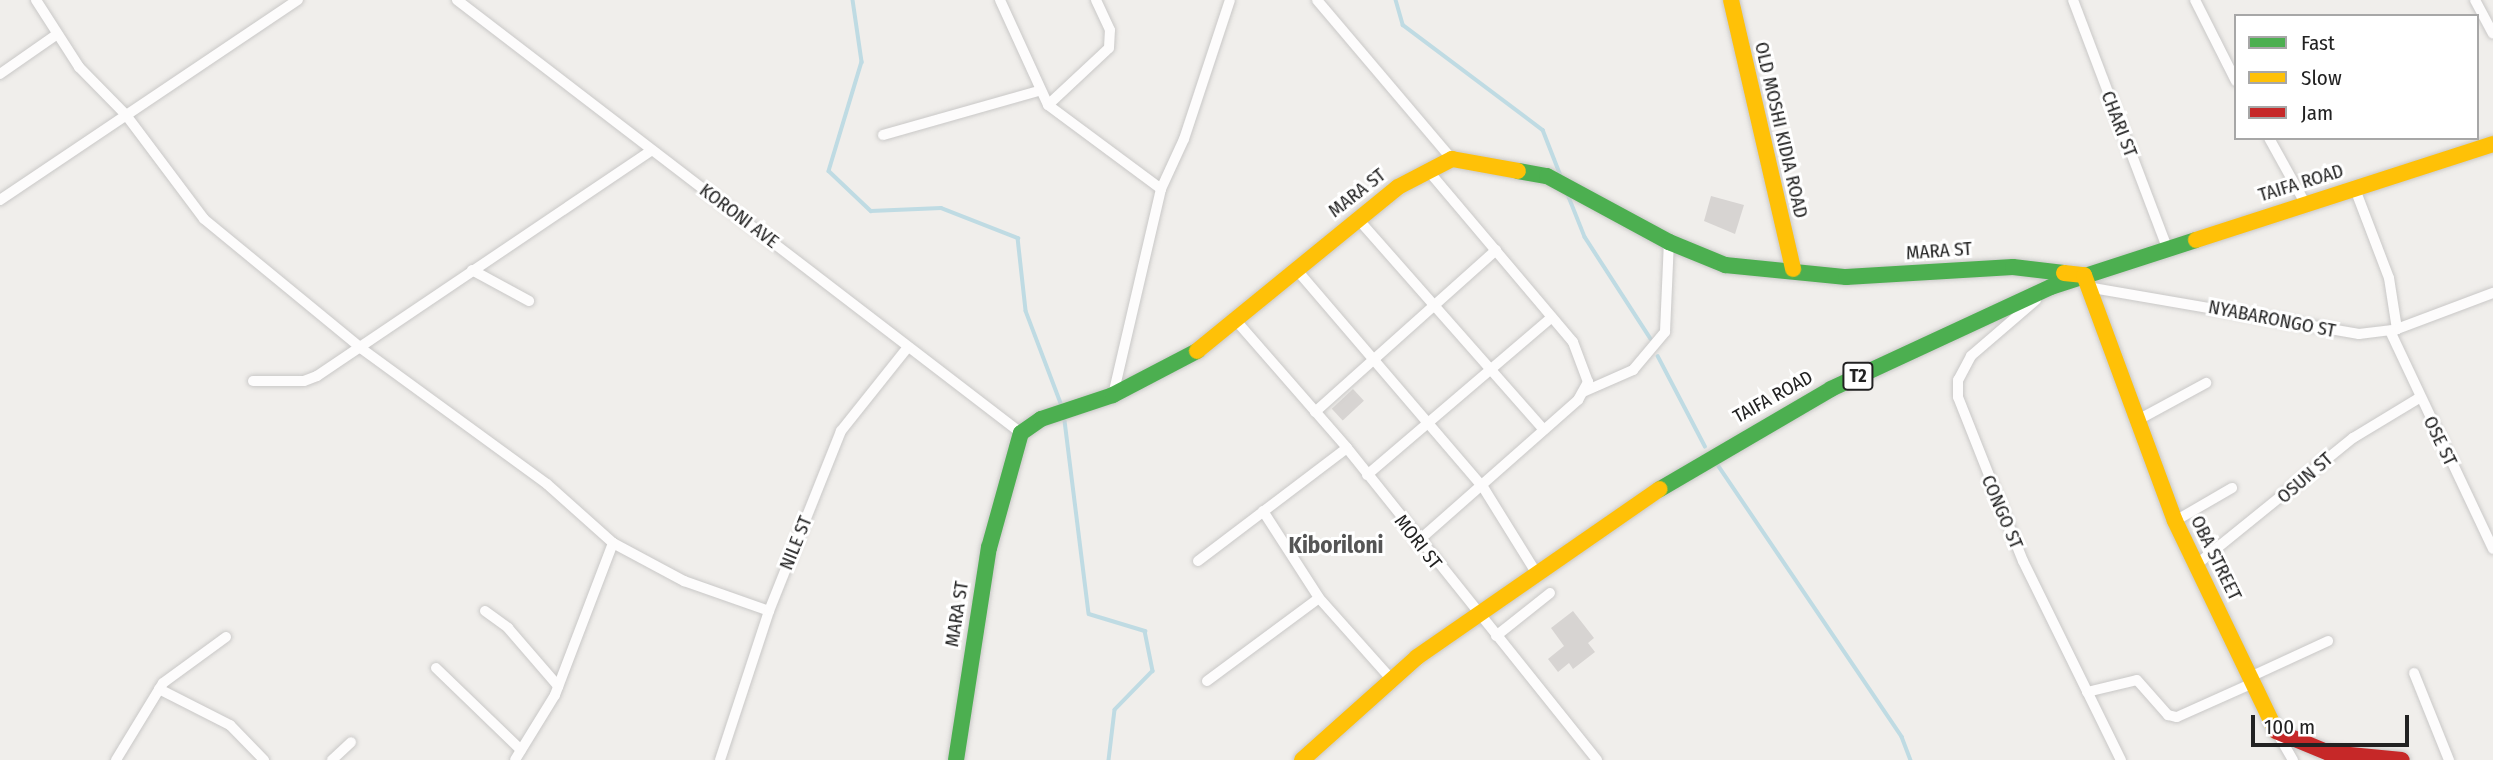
<!DOCTYPE html>
<style>
body{margin:0}
#map{position:relative;width:2493px;height:760px;overflow:hidden;background:#f0eeeb;font-family:"Fira Sans Condensed",sans-serif}
div>[style]{position:absolute}
.stream>*{height:3.5px;margin:-1.75px;padding:0 1.75px;transform-origin:1.75px;border-radius:1.75px;background:#bfdbe3}
.building>*{inset:0;background:#d7d4d2;transform-origin:0 0}
.roads{filter:drop-shadow(0 0 2px #c9c8c7) drop-shadow(0 0 2px #c9c8c7)}
.street>*{height:10px;margin:-5px;padding:0 5px;transform-origin:5px;border-radius:5px;background:#fdfcfc}
.fast>*{height:16px;margin:-8px;padding:0 8px;transform-origin:8px;border-radius:8px;background:#4caf50}
.slow>*{height:16px;margin:-8px;padding:0 8px;transform-origin:8px;border-radius:8px;background:#ffc107}
.jam>*{height:16px;margin:-8px;padding:0 8px;transform-origin:8px;border-radius:8px;background:#c62828}
span{translate:-50% -50%;white-space:nowrap;text-align:center;line-height:1.15;-webkit-text-stroke:6px #fff;paint-order:stroke}
.shield-label span{padding:2px 5px;background:#fff;border:2px solid;border-radius:5px;-webkit-text-stroke-width:0}
.shield-label{font-size:18px;color:#222;font-weight:700}
.street-label{font-size:19px;color:#222}
.quarter-label{font-size:23px;color:#555;font-weight:700}
.legend{position:absolute;left:2234px;top:14px;width:245px;height:126px;box-sizing:border-box;background:#fff;border:2px solid #a7a7a7;margin:0;padding:9px 12px;list-style:none;font-size:21px;color:#222}
.legend li{display:flex;align-items:center;gap:14px;height:35px}
.legend b{width:35px;border:2px solid #a7a7a7}
.scale{position:absolute;left:2251px;top:715px;width:158px;height:32px;box-sizing:border-box;border:4px solid #222;border-top:0;padding-left:9px;font-size:21px;line-height:24px;white-space:nowrap;color:#222;-webkit-text-stroke:5px #fff;paint-order:stroke}
</style>
<div id="map">
<div class="stream">
<i style="left:853px;top:0;width:63px;rotate:81.7deg"></i>
<i style="left:862px;top:62px;width:114px;rotate:106.8deg"></i>
<i style="left:829px;top:171px;width:58px;rotate:43.6deg"></i>
<i style="left:871px;top:211px;width:70px;rotate:-2.5deg"></i>
<i style="left:941px;top:208px;width:83px;rotate:21.3deg"></i>
<i style="left:1018px;top:238px;width:73px;rotate:83.7deg"></i>
<i style="left:1026px;top:311px;width:98px;rotate:69.2deg"></i>
<i style="left:1396px;top:0;width:26px;rotate:74deg"></i>
<i style="left:1403px;top:25px;width:175px;rotate:36.9deg"></i>
<i style="left:1543px;top:130px;width:49px;rotate:68.6deg"></i>
<i style="left:1567px;top:192px;width:48px;rotate:68.2deg"></i>
<i style="left:1585px;top:237px;width:121px;rotate:57.1deg"></i>
<i style="left:1658px;top:356px;width:102px;rotate:62.4deg"></i>
<i style="left:1065px;top:421px;width:194px;rotate:82.9deg"></i>
<i style="left:1089px;top:614px;width:59px;rotate:16.9deg"></i>
<i style="left:1145px;top:631px;width:41px;rotate:78.7deg"></i>
<i style="left:1153px;top:671px;width:54px;rotate:134.3deg"></i>
<i style="left:1115px;top:710px;width:50px;rotate:96.8deg"></i>
<i style="left:1718px;top:465px;width:328px;rotate:55.9deg"></i>
<i style="left:1902px;top:737px;width:25px;rotate:69deg"></i>
</div>
<div class="building">
<i style="clip-path:polygon(1711px 196px,1744px 205px,1735px 234px,1704px 221px)"></i>
<i style="left:1353px;top:389px;width:16px;height:29px;rotate:47deg"></i>
<i style="clip-path:polygon(1573px 611px,1594px 638px,1588px 643px,1595px 652px,1573px 669px,1569px 663px,1558px 672px,1548px 659px,1564px 646px,1551px 628px)"></i>
</div>
<div class="roads">
<div class="street">
<i style="left:36px;top:0;width:80px;rotate:57.3deg"></i>
<i style="left:79px;top:67px;width:67px;rotate:45.6deg"></i>
<i style="left:126px;top:115px;width:130px;rotate:53.1deg"></i>
<i style="left:204px;top:219px;width:205px;rotate:39.4deg"></i>
<i style="left:362px;top:349px;width:229px;rotate:36.1deg"></i>
<i style="left:547px;top:484px;width:89px;rotate:41.8deg"></i>
<i style="left:613px;top:543px;width:163px;rotate:110.9deg"></i>
<i style="left:555px;top:695px;width:76px;rotate:121.6deg"></i>
<i style="left:457px;top:0;width:711px;rotate:37.51deg"></i>
<i style="left:1000px;top:0;width:115px;rotate:65.4deg"></i>
<i style="left:1048px;top:105px;width:141px;rotate:36.6deg"></i>
<i style="left:1161px;top:189px;width:212px;rotate:103.1deg"></i>
<i style="left:1317px;top:0;width:209px;rotate:49.7deg"></i>
<i style="left:2073px;top:0;width:264px;rotate:69.2deg"></i>
<i style="left:2195px;top:0;width:91px;rotate:63.2deg"></i>
<i style="left:2475px;top:0;width:38px;rotate:62deg"></i>
<i style="left:0;top:74px;width:68px;rotate:-34.9deg"></i>
<i style="left:1048px;top:105px;width:83px;rotate:-43.1deg"></i>
<i style="left:1109px;top:48px;width:18px;rotate:-87deg"></i>
<i style="left:1110px;top:30px;width:33px;rotate:-115deg"></i>
<i style="left:883px;top:135px;width:162px;rotate:-15.8deg"></i>
<i style="left:2269px;top:138px;width:74px;rotate:61deg"></i>
<i style="left:1161px;top:189px;width:55px;rotate:-65.3deg"></i>
<i style="left:1184px;top:139px;width:146px;rotate:-71.7deg"></i>
<i style="left:2355px;top:189px;width:95px;rotate:69.1deg"></i>
<i style="left:2389px;top:278px;width:52px;rotate:81.1deg"></i>
<i style="left:0;top:200px;width:359px;rotate:-33.9deg"></i>
<i style="left:1358px;top:219px;width:281px;rotate:48.6deg"></i>
<i style="left:1296px;top:269px;width:287px;rotate:49.4deg"></i>
<i style="left:1483px;top:487px;width:102px;rotate:58.2deg"></i>
<i style="left:472px;top:270px;width:65px;rotate:28.5deg"></i>
<i style="left:2087px;top:287px;width:276px;rotate:9.8deg"></i>
<i style="left:2359px;top:334px;width:38px;rotate:-7deg"></i>
<i style="left:2397px;top:329px;width:103px;rotate:-20.6deg"></i>
<i style="left:2036px;top:300px;width:86px;rotate:139.3deg"></i>
<i style="left:1971px;top:356px;width:27px;rotate:118deg"></i>
<i style="left:1958px;top:380px;width:17px;rotate:90deg"></i>
<i style="left:1958px;top:397px;width:176px;rotate:68.4deg"></i>
<i style="left:2023px;top:561px;width:222px;rotate:63.8deg"></i>
<i style="left:1239px;top:324px;width:164px;rotate:48.9deg"></i>
<i style="left:1347px;top:448px;width:400px;rotate:51.3deg"></i>
<i style="left:2390px;top:331px;width:241px;rotate:64.7deg"></i>
<i style="left:253px;top:381px;width:51px"></i>
<i style="left:304px;top:381px;width:14px;rotate:-21deg"></i>
<i style="left:317px;top:376px;width:404px;rotate:-34deg"></i>
<i style="left:1583px;top:392px;width:55px;rotate:-23.7deg"></i>
<i style="left:1633px;top:370px;width:50px;rotate:-49.9deg"></i>
<i style="left:1665px;top:332px;width:90px;rotate:-87.5deg"></i>
<i style="left:1315px;top:412px;width:243px;rotate:-41.8deg"></i>
<i style="left:2136px;top:421px;width:80px;rotate:-28.5deg"></i>
<i style="left:1367px;top:475px;width:243px;rotate:-40.5deg"></i>
<i style="left:1263px;top:511px;width:103px;rotate:57.2deg"></i>
<i style="left:1319px;top:598px;width:110px;rotate:48.3deg"></i>
<i style="left:2175px;top:521px;width:66px;rotate:-30.1deg"></i>
<i style="left:1417px;top:542px;width:215px;rotate:-41.4deg"></i>
<i style="left:1578px;top:400px;width:21px;rotate:-61deg"></i>
<i style="left:1588px;top:382px;width:43px;rotate:-110.6deg"></i>
<i style="left:1573px;top:342px;width:226px;rotate:-130.2deg"></i>
<i style="left:613px;top:543px;width:81px;rotate:28.2deg"></i>
<i style="left:684px;top:581px;width:90px;rotate:19.4deg"></i>
<i style="left:1198px;top:561px;width:187px;rotate:-37.2deg"></i>
<i style="left:2196px;top:565px;width:202px;rotate:-39deg"></i>
<i style="left:2353px;top:438px;width:77px;rotate:-31.2deg"></i>
<i style="left:485px;top:611px;width:29px;rotate:36deg"></i>
<i style="left:508px;top:628px;width:77px;rotate:49.2deg"></i>
<i style="left:1496px;top:636px;width:69px;rotate:-38.5deg"></i>
<i style="left:436px;top:668px;width:118px;rotate:44deg"></i>
<i style="left:2414px;top:673px;width:94px;rotate:68.1deg"></i>
<i style="left:2250px;top:677px;width:86px;rotate:-24.8deg"></i>
<i style="left:1207px;top:681px;width:139px;rotate:-36.5deg"></i>
<i style="left:159px;top:689px;width:80px;rotate:26.9deg"></i>
<i style="left:230px;top:725px;width:49px;rotate:45.8deg"></i>
<i style="left:2087px;top:692px;width:51px;rotate:-13.5deg"></i>
<i style="left:2137px;top:680px;width:47px;rotate:48.5deg"></i>
<i style="left:2168px;top:715px;width:9px;rotate:13deg"></i>
<i style="left:2177px;top:717px;width:83px;rotate:-24.1deg"></i>
<i style="left:2279px;top:736px;width:28px;rotate:60deg"></i>
<i style="left:116px;top:760px;width:90px;rotate:-58.6deg"></i>
<i style="left:163px;top:683px;width:78px;rotate:-36.1deg"></i>
<i style="left:332px;top:760px;width:26px;rotate:-43deg"></i>
<i style="left:720px;top:760px;width:157px;rotate:-71.8deg"></i>
<i style="left:769px;top:611px;width:194px;rotate:-68.2deg"></i>
<i style="left:841px;top:431px;width:107px;rotate:-51.4deg"></i>
</div>
<div class="fast">
<i style="left:1518px;top:171px;width:29px;rotate:10deg"></i>
<i style="left:1547px;top:176px;width:139px;rotate:28.4deg"></i>
<i style="left:1669px;top:242px;width:61px;rotate:22.3deg"></i>
<i style="left:1725px;top:265px;width:122px;rotate:5.7deg"></i>
<i style="left:1846px;top:277px;width:167px;rotate:-3.4deg"></i>
<i style="left:2013px;top:267px;width:51px;rotate:6.7deg"></i>
<i style="left:1660px;top:489px;width:198px;rotate:-30.3deg"></i>
<i style="left:1831px;top:389px;width:242px;rotate:-24.9deg"></i>
<i style="left:2051px;top:287px;width:152px;rotate:-18deg"></i>
<i style="left:956px;top:760px;width:215px;rotate:-81.2deg"></i>
<i style="left:989px;top:548px;width:119px;rotate:-74.5deg"></i>
<i style="left:1021px;top:433px;width:24px;rotate:-35deg"></i>
<i style="left:1041px;top:419px;width:76px;rotate:-18.4deg"></i>
<i style="left:1113px;top:395px;width:95px;rotate:-27.6deg"></i>
</div>
<div class="slow">
<i style="left:1731px;top:0;width:276px;rotate:77deg"></i>
<i style="left:2196px;top:240px;width:312px;rotate:-17.9deg"></i>
<i style="left:2064px;top:273px;width:20px;rotate:6deg"></i>
<i style="left:2084px;top:275px;width:262px;rotate:69.7deg"></i>
<i style="left:2175px;top:521px;width:233px;rotate:64.3deg"></i>
<i style="left:1197px;top:351px;width:259px;rotate:-39.2deg"></i>
<i style="left:1398px;top:187px;width:61px;rotate:-27.4deg"></i>
<i style="left:1452px;top:159px;width:67px;rotate:10.3deg"></i>
<i style="left:1302px;top:760px;width:154px;rotate:-41.8deg"></i>
<i style="left:1417px;top:657px;width:295px;rotate:-34.7deg"></i>
</div>
<div class="jam">
<i style="left:2276px;top:731px;width:57px;rotate:22.5deg"></i>
<i style="left:2329px;top:753px;width:73px;rotate:5.5deg"></i>
</div>
</div>
<div class="shield-label">
<span style="left:1858px;top:376px">T2</span>
</div>
<div class="street-label">
<span style="left:2119px;top:124px;rotate:69deg">CHARI ST</span>
<span style="left:1781px;top:130px;rotate:77deg">OLD MOSHI KIDIA ROAD</span>
<span style="left:2301px;top:183px;rotate:-17deg">TAIFA ROAD</span>
<span style="left:1357px;top:193px;rotate:-38deg">MARA ST</span>
<span style="left:739px;top:216px;rotate:37deg">KORONI AVE</span>
<span style="left:1939px;top:251px;rotate:-4deg">MARA ST</span>
<span style="left:2272px;top:319px;rotate:11deg">NYABARONGO ST</span>
<span style="left:1773px;top:397px;rotate:-29deg">TAIFA ROAD</span>
<span style="left:2440px;top:441px;rotate:64deg">OSE ST</span>
<span style="left:2305px;top:478px;rotate:-41deg">OSUN ST</span>
<span style="left:2002px;top:512px;rotate:67deg">CONGO ST</span>
<span style="left:1418px;top:542px;rotate:52deg">MORI ST</span>
<span style="left:796px;top:543px;rotate:-68deg">NILE ST</span>
<span style="left:2216px;top:558px;rotate:64deg">OBA STREET</span>
<span style="left:957px;top:614px;rotate:-81deg">MARA ST</span>
</div>
<div class="quarter-label">
<span style="left:1336px;top:545px">Kiboriloni</span>
</div>
<ul class="legend">
<li><b style="height:9px;background:#4caf50"></b>Fast</li>
<li><b style="height:9px;background:#ffc107"></b>Slow</li>
<li><b style="height:9px;background:#c62828"></b>Jam</li>
</ul>
<div class="scale">100 m</div>
</div>
